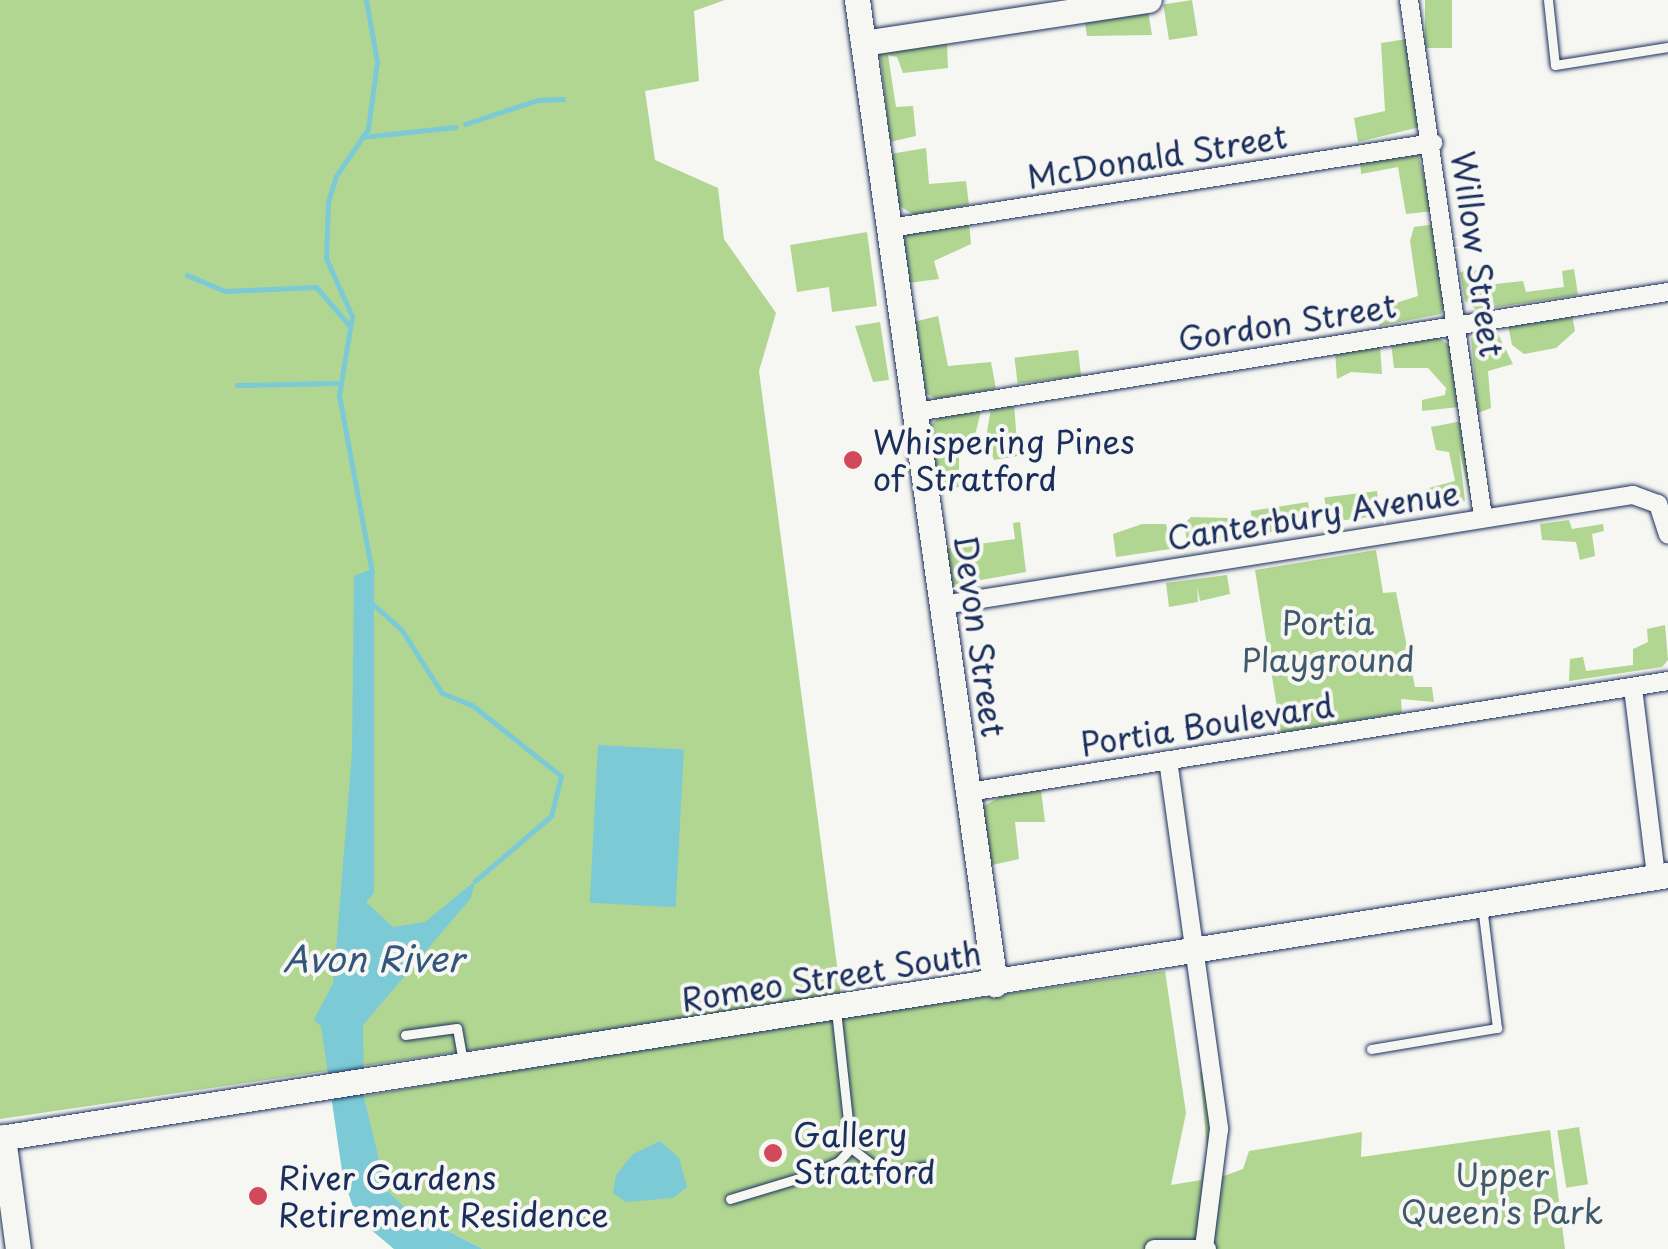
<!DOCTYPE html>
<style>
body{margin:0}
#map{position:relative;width:1668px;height:1249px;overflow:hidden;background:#f6f6f2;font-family:"Playpen Sans",sans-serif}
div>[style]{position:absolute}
.green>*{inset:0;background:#b1d691;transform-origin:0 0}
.water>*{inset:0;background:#7bcad6;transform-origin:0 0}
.stream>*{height:5px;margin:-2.5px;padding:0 2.5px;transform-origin:2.5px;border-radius:2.5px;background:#7bcad6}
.roads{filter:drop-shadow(0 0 2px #1b2f5e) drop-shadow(0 0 2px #1b2f5e)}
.lane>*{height:9px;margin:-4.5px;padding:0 4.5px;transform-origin:4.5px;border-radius:4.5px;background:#f6f6f2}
.street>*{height:18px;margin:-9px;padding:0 9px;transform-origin:9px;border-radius:9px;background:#f6f6f2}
.secondary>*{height:25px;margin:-12.5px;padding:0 12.5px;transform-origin:12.5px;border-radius:12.5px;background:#f6f6f2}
.dots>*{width:28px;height:28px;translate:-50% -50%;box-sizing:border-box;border:5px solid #f6f6f2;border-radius:50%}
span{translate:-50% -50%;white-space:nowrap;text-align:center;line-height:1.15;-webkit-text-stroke:8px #f6f6f2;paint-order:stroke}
.street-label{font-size:32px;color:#1b2f5e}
.poi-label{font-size:32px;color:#1b2f5e}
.left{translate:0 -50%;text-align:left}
.park-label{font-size:32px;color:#40596b}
.water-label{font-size:35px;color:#33567c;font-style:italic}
</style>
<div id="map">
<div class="green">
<i style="clip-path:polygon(0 0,725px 0,694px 11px,699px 81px,645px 91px,655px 160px,718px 188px,724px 239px,776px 313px,759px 371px,841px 996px,0 1119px)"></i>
<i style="left:1192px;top:0;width:36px;height:29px;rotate:81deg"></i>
<i style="left:1425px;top:0;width:27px;height:48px"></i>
<i style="clip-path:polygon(1147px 5px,1152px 35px,1087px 36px,1084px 16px)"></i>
<i style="clip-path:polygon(1407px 39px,1420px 127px,1358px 142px,1354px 118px,1385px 111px,1381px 43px)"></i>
<i style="clip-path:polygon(947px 42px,948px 68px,903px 73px,897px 57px,888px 55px,896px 107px,913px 106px,916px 136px,890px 142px,880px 54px)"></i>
<i style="clip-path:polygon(926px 148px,929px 184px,966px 181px,969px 205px,914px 215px,898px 205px,890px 154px)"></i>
<i style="clip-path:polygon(1417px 151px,1434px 211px,1406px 214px,1398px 167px,1361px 174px,1360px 159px)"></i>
<i style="clip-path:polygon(969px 223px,971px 244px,934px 261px,939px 279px,908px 283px,903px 242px,909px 232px)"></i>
<i style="clip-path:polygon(1436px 224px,1446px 304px,1441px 314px,1379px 326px,1380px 308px,1418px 296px,1410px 241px,1414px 227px)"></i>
<i style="clip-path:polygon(867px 232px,877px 306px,832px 312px,829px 287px,797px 292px,790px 245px)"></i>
<i style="clip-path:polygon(1485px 268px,1487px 285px,1523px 281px,1526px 292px,1564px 287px,1562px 271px,1574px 269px,1578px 295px,1477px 310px,1465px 301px,1460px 272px)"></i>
<i style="clip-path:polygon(1572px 315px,1575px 331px,1556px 348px,1524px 354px,1512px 345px,1508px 325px)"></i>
<i style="clip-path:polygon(938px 316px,948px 366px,991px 362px,996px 389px,936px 399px,924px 392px,913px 322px)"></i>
<i style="clip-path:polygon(880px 322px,889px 380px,873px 382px,855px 326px)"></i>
<i style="clip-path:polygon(1494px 326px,1513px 364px,1488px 371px,1491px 408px,1478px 413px,1471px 338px)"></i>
<i style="clip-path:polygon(1433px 335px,1451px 346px,1459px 407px,1422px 411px,1422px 400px,1445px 395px,1446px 388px,1428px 368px,1394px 368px,1391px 343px)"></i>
<i style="clip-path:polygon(1380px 346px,1382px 374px,1351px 372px,1337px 379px,1335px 351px)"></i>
<i style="left:1078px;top:350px;width:26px;height:64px;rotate:83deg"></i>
<i style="clip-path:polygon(1014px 404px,1018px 456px,994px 460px,986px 437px,991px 409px)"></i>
<i style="clip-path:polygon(981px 411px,975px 435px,952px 446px,959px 451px,959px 487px,937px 492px,928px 428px,939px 417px)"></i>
<i style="clip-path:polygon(1462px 421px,1471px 500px,1459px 450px,1465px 501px,1422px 509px,1425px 489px,1455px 481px,1449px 452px,1436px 450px,1431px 427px)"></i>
<i style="left:1377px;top:491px;width:25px;height:53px;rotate:83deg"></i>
<i style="left:1308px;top:502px;width:24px;height:58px;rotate:81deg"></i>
<i style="clip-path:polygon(1191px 517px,1227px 518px,1236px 523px,1239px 539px,1188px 547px,1184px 524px)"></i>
<i style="clip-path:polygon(1569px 520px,1572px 529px,1603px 524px,1604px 531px,1592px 534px,1595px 556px,1580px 560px,1576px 542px,1542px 540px,1540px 524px)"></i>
<i style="clip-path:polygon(1020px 522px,1026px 572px,952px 585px,944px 549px,1015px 539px,1013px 523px)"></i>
<i style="clip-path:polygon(1142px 524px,1166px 524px,1171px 549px,1116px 557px,1113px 534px)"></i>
<i style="clip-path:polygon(1376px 550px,1383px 593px,1396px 592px,1415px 687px,1432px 687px,1434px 702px,1401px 699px,1402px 713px,1281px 733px,1255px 570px)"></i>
<i style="clip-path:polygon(1227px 575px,1230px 594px,1200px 601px,1197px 587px,1198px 602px,1169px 607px,1166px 583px)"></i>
<i style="clip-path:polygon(1665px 625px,1668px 660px,1662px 667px,1569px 681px,1570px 659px,1583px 657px,1586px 671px,1633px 665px,1633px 649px,1648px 642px,1647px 629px)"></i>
<i style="clip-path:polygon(1041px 790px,1045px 822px,1015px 822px,1019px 859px,988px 866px,980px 808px,1002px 796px)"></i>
<i style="clip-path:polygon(1165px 971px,1186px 1113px,1171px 1185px,1201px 1180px,1207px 1149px,1200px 1072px,1208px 1070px,1221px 1177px,1243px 1169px,1249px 1151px,1362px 1132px,1361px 1157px,1550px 1130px,1565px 1249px,483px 1249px,409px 1211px,385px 1190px,364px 1096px,760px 1029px)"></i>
<i style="left:1579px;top:1127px;width:58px;height:22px;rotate:81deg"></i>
</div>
<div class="water">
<i style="clip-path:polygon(374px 568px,374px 893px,366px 902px,393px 927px,425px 922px,475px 881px,471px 898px,363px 1025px,364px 1096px,386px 1190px,409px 1211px,483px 1249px,394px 1249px,357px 1218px,343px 1178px,321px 1026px,314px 1020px,333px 983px,336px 952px,352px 752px,354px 576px)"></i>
<i style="left:598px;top:745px;width:86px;height:158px;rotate:3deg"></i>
<i style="clip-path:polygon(660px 1141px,679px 1158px,687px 1187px,673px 1198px,626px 1202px,613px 1193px,616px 1175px,633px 1154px)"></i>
</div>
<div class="stream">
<i style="left:366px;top:0;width:63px;rotate:79.9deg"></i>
<i style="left:377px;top:62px;width:68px;rotate:97.7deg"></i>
<i style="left:368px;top:129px;width:57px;rotate:124.2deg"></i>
<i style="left:336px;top:176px;width:27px;rotate:107deg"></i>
<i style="left:328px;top:202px;width:56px;rotate:92deg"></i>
<i style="left:326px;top:258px;width:64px;rotate:65.9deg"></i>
<i style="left:352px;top:316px;width:80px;rotate:99.3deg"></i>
<i style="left:339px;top:395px;width:181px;rotate:79.5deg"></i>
<i style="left:465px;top:124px;width:76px;rotate:-18.4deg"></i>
<i style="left:537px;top:100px;width:26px;rotate:-2deg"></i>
<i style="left:362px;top:137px;width:94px;rotate:-6.1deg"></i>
<i style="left:187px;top:275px;width:41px;rotate:22.8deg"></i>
<i style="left:225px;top:291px;width:91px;rotate:-2.5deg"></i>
<i style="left:316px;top:287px;width:49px;rotate:49.1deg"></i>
<i style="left:237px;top:385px;width:101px;rotate:-1.1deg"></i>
<i style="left:374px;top:605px;width:36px;rotate:42deg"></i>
<i style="left:401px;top:629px;width:76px;rotate:57.4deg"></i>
<i style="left:442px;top:693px;width:32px;rotate:22deg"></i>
<i style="left:472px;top:705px;width:114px;rotate:38.6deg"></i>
<i style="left:561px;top:776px;width:41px;rotate:104deg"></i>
<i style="left:551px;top:816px;width:100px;rotate:139.5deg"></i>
</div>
<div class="roads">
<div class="lane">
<i style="left:1548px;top:0;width:65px;rotate:83.9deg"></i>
<i style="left:1555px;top:65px;width:114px;rotate:-9.1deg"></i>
<i style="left:836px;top:1010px;width:139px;rotate:83.8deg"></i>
<i style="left:851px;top:1148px;width:44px;rotate:37.6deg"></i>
<i style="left:886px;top:1175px;width:39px;rotate:-12deg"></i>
<i style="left:405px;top:1035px;width:52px;rotate:-7.7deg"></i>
<i style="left:457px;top:1028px;width:36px;rotate:80deg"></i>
<i style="left:1371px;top:1049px;width:128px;rotate:-9.5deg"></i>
<i style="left:1497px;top:1028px;width:123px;rotate:-97deg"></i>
<i style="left:730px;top:1199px;width:79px;rotate:-16.8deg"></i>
<i style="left:806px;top:1176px;width:35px;rotate:-24deg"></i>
<i style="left:838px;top:1162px;width:19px;rotate:-47deg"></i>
</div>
<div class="street">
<i style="left:1409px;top:0;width:522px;rotate:81.85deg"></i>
<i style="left:890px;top:228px;width:550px;rotate:-8.9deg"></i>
<i style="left:916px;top:412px;width:762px;rotate:-9.07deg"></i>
<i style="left:943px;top:605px;width:699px;rotate:-9.06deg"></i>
<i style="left:1633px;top:495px;width:27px;rotate:20deg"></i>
<i style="left:1658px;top:504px;width:32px;rotate:72deg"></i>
<i style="left:1633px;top:688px;width:189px;rotate:83deg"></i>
<i style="left:1168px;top:760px;width:373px;rotate:82.1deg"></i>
<i style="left:1219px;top:1129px;width:119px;rotate:97.2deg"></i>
<i style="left:969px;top:792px;width:708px;rotate:-9.02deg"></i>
<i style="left:1154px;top:1249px;width:53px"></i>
</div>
<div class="secondary">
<i style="left:857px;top:0;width:994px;rotate:82.02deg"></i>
<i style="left:863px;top:43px;width:289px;rotate:-8.6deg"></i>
<i style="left:3px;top:1137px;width:113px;rotate:82.4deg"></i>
<i style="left:0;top:1138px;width:1689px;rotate:-8.96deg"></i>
</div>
</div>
<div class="dots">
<i style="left:853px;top:460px;background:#d1495b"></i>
<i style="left:773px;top:1153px;background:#d1495b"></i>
<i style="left:258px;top:1196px;background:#d1495b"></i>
</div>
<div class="street-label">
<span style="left:1157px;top:156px;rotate:-9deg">McDonald Street</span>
<span style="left:1478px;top:254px;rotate:82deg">Willow Street</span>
<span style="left:1287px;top:322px;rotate:-9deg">Gordon Street</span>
<span style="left:1313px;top:515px;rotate:-9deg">Canterbury Avenue</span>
<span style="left:980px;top:636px;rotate:82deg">Devon Street</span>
<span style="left:1207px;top:724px;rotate:-9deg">Portia Boulevard</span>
<span style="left:831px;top:976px;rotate:-9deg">Romeo Street South</span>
</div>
<div class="poi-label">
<span class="left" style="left:873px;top:460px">Whispering Pines<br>of Stratford</span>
<span class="left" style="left:793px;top:1153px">Gallery<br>Stratford</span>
<span class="left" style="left:278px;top:1196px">River Gardens<br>Retirement Residence</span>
</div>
<div class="park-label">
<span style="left:1328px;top:641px">Portia<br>Playground</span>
<span style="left:1502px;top:1193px">Upper<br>Queen's Park</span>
</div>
<div class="water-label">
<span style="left:373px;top:958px">Avon River</span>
</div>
</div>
